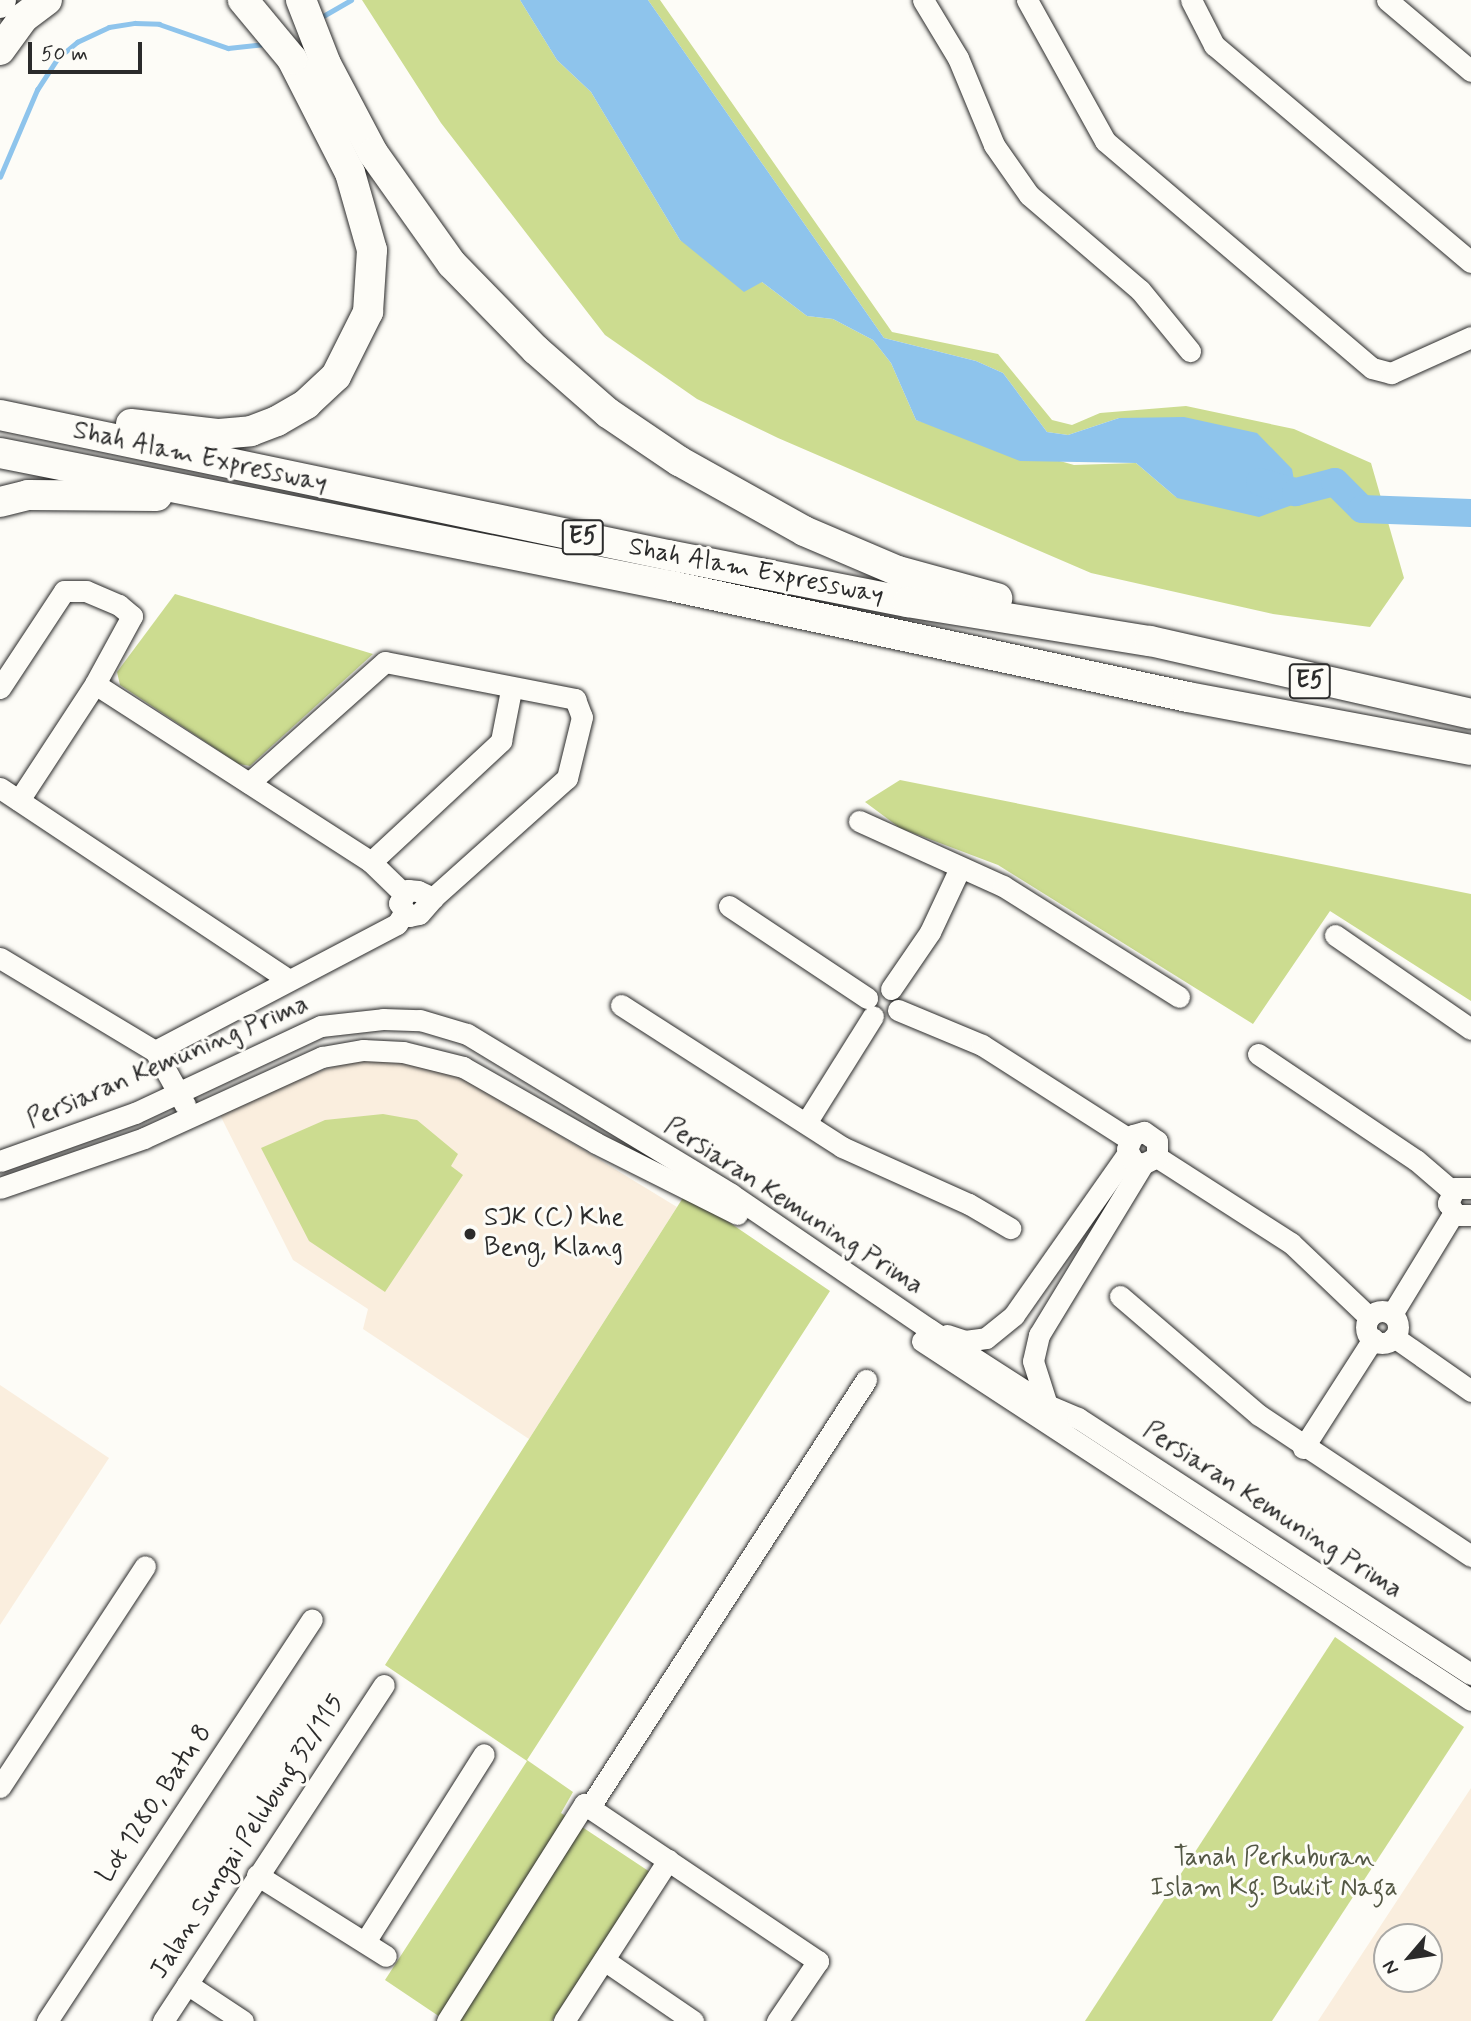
<!DOCTYPE html>
<style>
body{margin:0}
#map{position:relative;width:1471px;height:2021px;overflow:hidden;background:#fdfcf7;font-family:Mynerve,sans-serif}
div>[style]{position:absolute}
.built>*{inset:0;background:#faeede}
.green>*{inset:0;background:#ccdc90}
.water>*{inset:0;background:#8ec4ec}
.stream>*{height:4.5px;margin:-2.25px;padding:0 2.25px;transform-origin:2.25px;border-radius:2.25px;background:#8ec4ec}
.river>*{height:28px;margin:-14px;padding:0 14px;transform-origin:14px;border-radius:14px;background:#8ec4ec}
.roads{filter:drop-shadow(0 0 2px #2b2b2b) drop-shadow(0 0 2px #2b2b2b)}
.minor>*{height:21px;margin:-10.5px;padding:0 10.5px;transform-origin:10.5px;border-radius:10.5px;background:#fdfcf7}
.minor>.ring{margin:-10.5px;padding:0;box-sizing:content-box;background:none;border:21px solid #fdfcf7;border-radius:50%}
.highway>*{height:30px;margin:-15px;padding:0 15px;transform-origin:15px;border-radius:15px;background:#fdfcf7}
.dots>*{width:19px;height:19px;translate:-50% -50%;box-sizing:border-box;border:4px solid #fdfcf7;border-radius:50%}
span{translate:-50% -50%;white-space:nowrap;text-align:center;line-height:1.15;-webkit-text-stroke:6px #fdfcf7;paint-order:stroke}
.shield-label span{padding:2px 5px;background:#fdfcf7;border:2px solid;border-radius:5px;-webkit-text-stroke-width:0}
.shield-label{font-size:24px;color:#2b2b2b;font-weight:700}
.street-label{font-size:26px;color:#2b2b2b}
.poi-label{font-size:26px;color:#2b2b2b}
.left{translate:0 -50%;text-align:left}
.park-label{font-size:26px;color:#535744}
.north{position:absolute;left:1373px;top:1923px;width:70px;height:70px;box-sizing:border-box;background:#fdfcf7;border:2px solid #a9a8a5;border-radius:50%;rotate:241deg;font-size:19px;font-weight:700;line-height:28px;text-align:center;color:#2b2b2b}
.north::after{content:'';display:block;margin:auto;width:24px;height:32px;background:#2b2b2b;clip-path:polygon(50% 0,100% 100%,50% 72%,0 100%)}
.scale{position:absolute;left:28px;top:42px;width:114px;height:32px;box-sizing:border-box;border:4px solid #2b2b2b;border-top:0;padding-left:9px;font-size:21px;line-height:24px;white-space:nowrap;color:#2b2b2b;-webkit-text-stroke:5px #fdfcf7;paint-order:stroke}
</style>
<div id="map">
<div class="built">
<i style="clip-path:polygon(355px 1060px,418px 1064px,467px 1079px,677px 1207px,529px 1439px,363px 1329px,368px 1309px,293px 1260px,218px 1111px,299px 1078px)"></i>
<i style="clip-path:polygon(0 1385px,109px 1458px,0 1625px)"></i>
<i style="clip-path:polygon(evenodd,1471px 1788px,1471px 2021px,1318px 2021px,1471px 1788px,1387px 1937px,1429px 1937px,1429px 1979px,1387px 1979px,1387px 1937px)"></i>
</div>
<div class="green">
<i style="clip-path:polygon(362px 0,520px 0,557px 60px,591px 92px,680px 240px,762px 282px,807px 316px,833px 319px,873px 340px,891px 363px,916px 420px,1074px 465px,1136px 463px,1177px 498px,1119px 418px,1068px 435px,1047px 432px,1003px 373px,976px 361px,884px 338px,648px 0,660px 0,892px 332px,998px 354px,1052px 420px,1072px 425px,1100px 413px,1186px 406px,1294px 429px,1371px 463px,1404px 578px,1370px 627px,1273px 614px,1091px 573px,778px 438px,697px 399px,605px 335px,441px 123px)"></i>
<i style="clip-path:polygon(175px 594px,373px 654px,250px 766px,239px 764px,120px 685px,117px 672px)"></i>
<i style="clip-path:polygon(900px 780px,1471px 894px,1471px 1001px,1330px 911px,1253px 1024px,998px 865px,900px 828px,865px 802px)"></i>
<i style="clip-path:polygon(383px 1114px,417px 1120px,458px 1154px,451px 1166px,463px 1175px,385px 1292px,309px 1241px,261px 1148px,325px 1120px)"></i>
<i style="clip-path:polygon(686px 1193px,830px 1291px,527px 1760px,573px 1792px,561px 1813px,650px 1872px,552px 2021px,446px 2021px,385px 1980px,527px 1761px,385px 1665px)"></i>
<i style="clip-path:polygon(1335px 1637px,1464px 1727px,1272px 2021px,1085px 2021px)"></i>
</div>
<div class="water">
<i style="clip-path:polygon(520px 0,648px 0,884px 338px,976px 361px,1003px 373px,1047px 432px,1068px 435px,1119px 418px,1184px 417px,1257px 433px,1292px 469px,1298px 503px,1259px 517px,1177px 498px,1136px 463px,1020px 461px,916px 420px,891px 363px,873px 340px,833px 319px,807px 316px,762px 282px,744px 292px,680px 240px,591px 92px,557px 60px)"></i>
</div>
<div class="stream">
<i style="left:318px;top:19px;width:38px;rotate:-30deg"></i>
<i style="left:0;top:177px;width:95px;rotate:-67deg"></i>
<i style="left:37px;top:90px;width:38px;rotate:-57deg"></i>
<i style="left:58px;top:58px;width:25px;rotate:-40deg"></i>
<i style="left:77px;top:42px;width:35px;rotate:-25deg"></i>
<i style="left:109px;top:27px;width:26px;rotate:-9deg"></i>
<i style="left:135px;top:23px;width:24px;rotate:2deg"></i>
<i style="left:159px;top:24px;width:73px;rotate:19.2deg"></i>
<i style="left:228px;top:48px;width:39px;rotate:-6deg"></i>
</div>
<div class="river">
<i style="left:1260px;top:482px;width:37px;rotate:16deg"></i>
<i style="left:1296px;top:492px;width:40px;rotate:-14.4deg"></i>
<i style="left:1335px;top:482px;width:38px;rotate:45deg"></i>
<i style="left:1362px;top:509px;width:109px;rotate:2.1deg"></i>
</div>
<div class="roads">
<div class="minor">
<i style="left:923px;top:0;width:68px;rotate:58.9deg"></i>
<i style="left:958px;top:58px;width:94px;rotate:67.5deg"></i>
<i style="left:994px;top:145px;width:61px;rotate:55deg"></i>
<i style="left:1029px;top:195px;width:146px;rotate:40.6deg"></i>
<i style="left:1140px;top:290px;width:79px;rotate:50.7deg"></i>
<i style="left:1027px;top:0;width:161px;rotate:61deg"></i>
<i style="left:1105px;top:141px;width:350px;rotate:40.4deg"></i>
<i style="left:1372px;top:368px;width:20px;rotate:15deg"></i>
<i style="left:1391px;top:373px;width:88px;rotate:-24.2deg"></i>
<i style="left:1191px;top:0;width:51px;rotate:62.9deg"></i>
<i style="left:1214px;top:45px;width:336px;rotate:40.2deg"></i>
<i style="left:1387px;top:0;width:110px;rotate:40.2deg"></i>
<i style="left:95px;top:684px;width:328px;rotate:32.8deg"></i>
<i style="left:371px;top:862px;width:45px;rotate:44.1deg"></i>
<i style="left:0;top:688px;width:116px;rotate:-56.6deg"></i>
<i style="left:64px;top:591px;width:22px"></i>
<i style="left:86px;top:591px;width:36px;rotate:23deg"></i>
<i style="left:119px;top:605px;width:17px;rotate:40deg"></i>
<i style="left:132px;top:616px;width:77px;rotate:118.6deg"></i>
<i style="left:95px;top:684px;width:139px;rotate:123.2deg"></i>
<i style="left:249px;top:783px;width:182px;rotate:-41.7deg"></i>
<i style="left:385px;top:662px;width:194px;rotate:11deg"></i>
<i style="left:575px;top:699px;width:19px;rotate:69deg"></i>
<i style="left:582px;top:717px;width:63px;rotate:103.8deg"></i>
<i style="left:567px;top:778px;width:180px;rotate:138.2deg"></i>
<i style="left:0;top:788px;width:345px;rotate:33.6deg"></i>
<i style="left:859px;top:821px;width:158px;rotate:24.3deg"></i>
<i style="left:1003px;top:886px;width:208px;rotate:32.2deg"></i>
<i style="left:371px;top:862px;width:178px;rotate:-42.9deg"></i>
<i style="left:501px;top:741px;width:52px;rotate:-78.9deg"></i>
<i style="left:408px;top:890px;width:10px;rotate:6deg"></i>
<i style="left:418px;top:891px;width:17px;rotate:25deg"></i>
<i style="left:433px;top:898px;width:21px;rotate:131deg"></i>
<i style="left:419px;top:914px;width:10px;rotate:169deg"></i>
<i style="left:409px;top:916px;width:16px;rotate:-128deg"></i>
<i style="left:399px;top:903px;width:16px;rotate:-55deg"></i>
<i style="left:729px;top:906px;width:166px;rotate:33.7deg"></i>
<i style="left:1335px;top:935px;width:165px;rotate:34.7deg"></i>
<i style="left:0;top:958px;width:181px;rotate:31deg"></i>
<i style="left:891px;top:989px;width:69px;rotate:-55.6deg"></i>
<i style="left:930px;top:932px;width:71px;rotate:-64.9deg"></i>
<i style="left:621px;top:1005px;width:263px;rotate:32.7deg"></i>
<i style="left:842px;top:1147px;width:139px;rotate:24.2deg"></i>
<i style="left:969px;top:1204px;width:48px;rotate:30.3deg"></i>
<i style="left:898px;top:1010px;width:91px;rotate:22.6deg"></i>
<i style="left:982px;top:1045px;width:174px;rotate:32.6deg"></i>
<i style="left:155px;top:1051px;width:273px;rotate:-27.7deg"></i>
<i style="left:397px;top:924px;width:13px;rotate:-58deg"></i>
<i style="left:155px;top:1051px;width:62px;rotate:60.9deg"></i>
<i style="left:1258px;top:1054px;width:190px;rotate:33.9deg"></i>
<i style="left:1416px;top:1160px;width:48px;rotate:40.7deg"></i>
<i style="left:806px;top:1123px;width:126px;rotate:-57.9deg"></i>
<i style="left:1157px;top:1157px;width:159px;rotate:32.7deg"></i>
<i style="left:1291px;top:1243px;width:108px;rotate:43.5deg"></i>
<i style="left:0;top:1161px;width:143px;rotate:-19.6deg"></i>
<i style="left:135px;top:1113px;width:205px;rotate:-25.1deg"></i>
<i style="left:321px;top:1026px;width:62px;rotate:-6.4deg"></i>
<i style="left:383px;top:1019px;width:37px;rotate:2deg"></i>
<i style="left:420px;top:1020px;width:49px;rotate:16.6deg"></i>
<i style="left:467px;top:1034px;width:309px;rotate:31.2deg"></i>
<i style="left:731px;top:1194px;width:240px;rotate:34.3deg"></i>
<i style="left:929px;top:1329px;width:140px;rotate:32.8deg"></i>
<i style="left:1047px;top:1405px;width:34px;rotate:23deg"></i>
<i style="left:1078px;top:1418px;width:469px;rotate:33.1deg"></i>
<i style="left:0;top:1188px;width:152px;rotate:-19.1deg"></i>
<i style="left:144px;top:1138px;width:196px;rotate:-24.5deg"></i>
<i style="left:322px;top:1057px;width:42px;rotate:-9.7deg"></i>
<i style="left:363px;top:1050px;width:40px;rotate:2.9deg"></i>
<i style="left:403px;top:1052px;width:62px;rotate:14deg"></i>
<i style="left:463px;top:1067px;width:153px;rotate:29.7deg"></i>
<i style="left:596px;top:1143px;width:158px;rotate:26.7deg"></i>
<i style="left:1471px;top:1188px;width:16px;rotate:180deg"></i>
<i style="left:1455px;top:1188px;width:17px;rotate:115deg"></i>
<i style="left:1448px;top:1203px;width:14px;rotate:56deg"></i>
<i style="left:1456px;top:1215px;width:15px"></i>
<i style="left:1120px;top:1296px;width:183px;rotate:40.6deg"></i>
<i style="left:1259px;top:1415px;width:255px;rotate:33.6deg"></i>
<i class="ring" style="left:1366px;top:1311px;width:11px;height:11px"></i>
<i style="left:1392px;top:1314px;width:117px;rotate:-58.6deg"></i>
<i style="left:947px;top:1335px;width:19px;rotate:18deg"></i>
<i style="left:965px;top:1341px;width:21px;rotate:-8deg"></i>
<i style="left:986px;top:1338px;width:36px;rotate:-39deg"></i>
<i style="left:1014px;top:1315px;width:198px;rotate:-54.9deg"></i>
<i style="left:1394px;top:1337px;width:94px;rotate:35deg"></i>
<i style="left:922px;top:1341px;width:656px;rotate:33.18deg"></i>
<i style="left:1047px;top:1405px;width:46px;rotate:-107.7deg"></i>
<i style="left:1033px;top:1361px;width:27px;rotate:-77deg"></i>
<i style="left:1039px;top:1335px;width:200px;rotate:-58.7deg"></i>
<i style="left:1143px;top:1164px;width:16px;rotate:-27deg"></i>
<i style="left:1157px;top:1157px;width:16px;rotate:-90deg"></i>
<i style="left:1157px;top:1141px;width:16px;rotate:-145deg"></i>
<i style="left:1144px;top:1132px;width:11px;rotate:165deg"></i>
<i style="left:1133px;top:1135px;width:15px;rotate:113deg"></i>
<i style="left:1127px;top:1149px;width:13px;rotate:63deg"></i>
<i style="left:1133px;top:1161px;width:10px;rotate:17deg"></i>
<i style="left:1303px;top:1448px;width:130px;rotate:-57.3deg"></i>
<i style="left:0;top:1787px;width:264px;rotate:-56.7deg"></i>
<i style="left:589px;top:1808px;width:510px;rotate:-57.09deg"></i>
<i style="left:257px;top:1875px;width:152px;rotate:32.1deg"></i>
<i style="left:365px;top:1942px;width:222px;rotate:-57.7deg"></i>
<i style="left:604px;top:1960px;width:108px;rotate:34.4deg"></i>
<i style="left:187px;top:1984px;width:67px;rotate:33.5deg"></i>
<i style="left:47px;top:2021px;width:481px;rotate:-56.6deg"></i>
<i style="left:163px;top:2021px;width:402px;rotate:-56.7deg"></i>
<i style="left:447px;top:2021px;width:257px;rotate:-57.7deg"></i>
<i style="left:584px;top:1804px;width:282px;rotate:33.9deg"></i>
<i style="left:818px;top:1961px;width:73px;rotate:124.3deg"></i>
<i style="left:564px;top:2021px;width:192px;rotate:-57.1deg"></i>
</div>
<div class="highway">
<i style="left:301px;top:0;width:69px;rotate:68.7deg"></i>
<i style="left:326px;top:64px;width:101px;rotate:62.2deg"></i>
<i style="left:373px;top:153px;width:136px;rotate:54.6deg"></i>
<i style="left:452px;top:264px;width:120px;rotate:45.7deg"></i>
<i style="left:536px;top:350px;width:96px;rotate:41.2deg"></i>
<i style="left:608px;top:413px;width:86px;rotate:34.1deg"></i>
<i style="left:679px;top:461px;width:143px;rotate:29.2deg"></i>
<i style="left:804px;top:531px;width:102px;rotate:23.1deg"></i>
<i style="left:898px;top:571px;width:103px;rotate:15.3deg"></i>
<i style="left:0;top:3px;width:3px;rotate:-72deg"></i>
<i style="left:0;top:50px;width:39px;rotate:-54deg"></i>
<i style="left:23px;top:18px;width:30px;rotate:-37deg"></i>
<i style="left:0;top:415px;width:683px;rotate:11.84deg"></i>
<i style="left:668px;top:555px;width:245px;rotate:11.1deg"></i>
<i style="left:908px;top:602px;width:245px;rotate:9.2deg"></i>
<i style="left:1150px;top:641px;width:329px;rotate:12.8deg"></i>
<i style="left:131px;top:424px;width:89px;rotate:6.5deg"></i>
<i style="left:219px;top:434px;width:32px;rotate:-5deg"></i>
<i style="left:251px;top:431px;width:28px;rotate:-21deg"></i>
<i style="left:277px;top:421px;width:34px;rotate:-30deg"></i>
<i style="left:306px;top:404px;width:41px;rotate:-43deg"></i>
<i style="left:336px;top:376px;width:72px;rotate:-63.4deg"></i>
<i style="left:368px;top:312px;width:62px;rotate:-86.3deg"></i>
<i style="left:372px;top:250px;width:80px;rotate:-105.9deg"></i>
<i style="left:350px;top:173px;width:128px;rotate:-117deg"></i>
<i style="left:292px;top:59px;width:77px;rotate:-129.7deg"></i>
<i style="left:0;top:453px;width:684px;rotate:11.21deg"></i>
<i style="left:671px;top:586px;width:529px;rotate:12.12deg"></i>
<i style="left:1188px;top:697px;width:288px;rotate:10.6deg"></i>
<i style="left:0;top:502px;width:29px;rotate:-14deg"></i>
<i style="left:28px;top:495px;width:129px;rotate:0.4deg"></i>
</div>
</div>
<div class="dots">
<i style="left:470px;top:1234px;background:#2b2b2b"></i>
</div>
<div class="shield-label">
<span style="left:583px;top:537px">E5</span>
<span style="left:1310px;top:681px">E5</span>
</div>
<div class="street-label">
<span style="left:200px;top:458px;rotate:12deg">Shah Alam Expressway</span>
<span style="left:756px;top:572px;rotate:11deg">Shah Alam Expressway</span>
<span style="left:168px;top:1063px;rotate:-23deg">Persiaran Kemuning Prima</span>
<span style="left:793px;top:1207px;rotate:33deg">Persiaran Kemuning Prima</span>
<span style="left:1272px;top:1511px;rotate:33deg">Persiaran Kemuning Prima</span>
<span style="left:155px;top:1804px;rotate:-56deg">Lot 1280, Batu 8</span>
<span style="left:248px;top:1837px;rotate:-57deg">Jalan Sungai Pelubung 32/115</span>
</div>
<div class="poi-label">
<span class="left" style="left:484px;top:1234px">SJK (C) Khe<br>Beng, Klang</span>
</div>
<div class="park-label">
<span style="left:1274px;top:1874px">Tanah Perkuburan<br>Islam Kg. Bukit Naga</span>
</div>
<div class="north">N</div>
<div class="scale">50 m</div>
</div>
